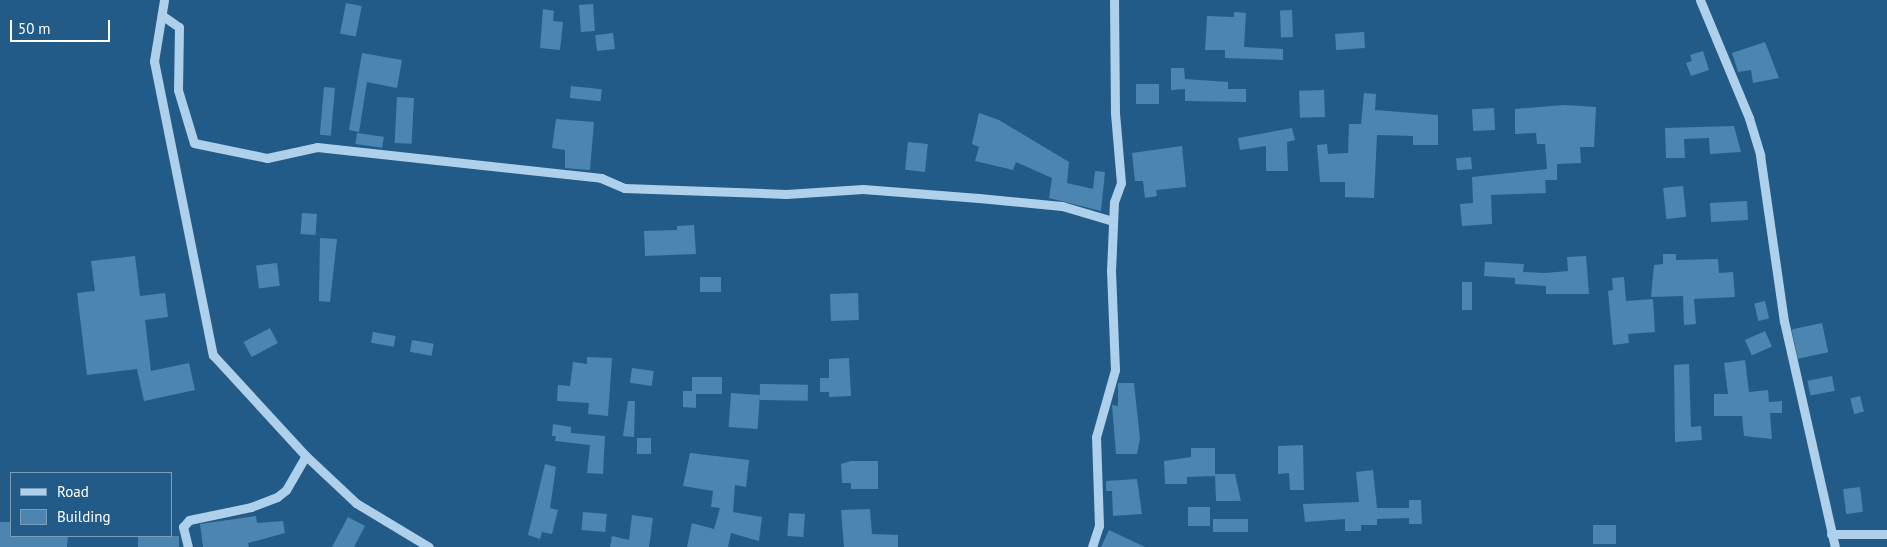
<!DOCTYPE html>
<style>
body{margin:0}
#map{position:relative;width:1887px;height:547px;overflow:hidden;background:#235b88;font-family:"PT Sans",sans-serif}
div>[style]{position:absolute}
.building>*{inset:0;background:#4b85b0;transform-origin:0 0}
.minor>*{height:9px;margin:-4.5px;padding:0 4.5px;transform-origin:4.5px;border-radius:4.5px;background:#aed0ea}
span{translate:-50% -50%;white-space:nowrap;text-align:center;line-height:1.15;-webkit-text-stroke:4px #235b88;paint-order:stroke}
.legend{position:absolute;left:10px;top:472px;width:162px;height:65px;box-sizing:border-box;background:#235b88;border:1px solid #7b9db8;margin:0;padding:6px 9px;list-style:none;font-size:15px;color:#fff}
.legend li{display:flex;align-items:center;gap:10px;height:25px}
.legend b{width:25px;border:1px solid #7b9db8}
.scale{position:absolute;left:10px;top:20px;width:100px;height:22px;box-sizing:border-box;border:2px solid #fff;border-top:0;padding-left:6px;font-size:15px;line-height:18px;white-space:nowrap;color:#fff;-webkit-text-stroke:4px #235b88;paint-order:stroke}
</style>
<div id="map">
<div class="building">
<i style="left:346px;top:3px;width:16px;height:31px;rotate:11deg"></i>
<i style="left:593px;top:4px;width:27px;height:14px;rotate:86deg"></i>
<i style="clip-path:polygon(543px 9px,554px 11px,553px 21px,563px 22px,560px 50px,540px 48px)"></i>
<i style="left:1292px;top:10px;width:27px;height:12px;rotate:88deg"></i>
<i style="clip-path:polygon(1234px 12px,1246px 13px,1244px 47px,1283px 49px,1283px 60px,1225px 58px,1225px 50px,1205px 50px,1207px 16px,1234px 17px)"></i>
<i style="left:1364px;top:32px;width:16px;height:29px;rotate:86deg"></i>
<i style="left:613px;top:33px;width:16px;height:18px;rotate:83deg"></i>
<i style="clip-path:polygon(1765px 42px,1779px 78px,1753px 83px,1751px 70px,1738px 72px,1732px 53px)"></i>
<i style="clip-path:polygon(1703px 51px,1709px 70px,1691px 76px,1686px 63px,1692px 61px,1690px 55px)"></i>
<i style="clip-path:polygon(362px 53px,402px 60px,397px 88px,367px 82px,359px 132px,349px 130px)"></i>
<i style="clip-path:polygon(1171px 68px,1184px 68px,1185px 79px,1228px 82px,1228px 89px,1246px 89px,1246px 102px,1185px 101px,1185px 89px,1171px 90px)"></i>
<i style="left:1136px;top:84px;width:23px;height:20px"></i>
<i style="left:571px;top:86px;width:31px;height:12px;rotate:6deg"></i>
<i style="left:324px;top:87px;width:11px;height:48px;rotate:5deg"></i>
<i style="left:1324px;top:90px;width:27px;height:25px;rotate:88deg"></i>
<i style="clip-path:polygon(1364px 93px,1376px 94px,1375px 110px,1438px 115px,1438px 145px,1413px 145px,1413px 136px,1377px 135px,1374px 198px,1345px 197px,1345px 182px,1320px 182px,1317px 145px,1327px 144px,1328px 154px,1348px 153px,1349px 124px,1361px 124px)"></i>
<i style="left:397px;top:97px;width:17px;height:46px;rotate:3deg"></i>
<i style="clip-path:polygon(1564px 105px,1596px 107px,1594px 147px,1580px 147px,1581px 163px,1557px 164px,1557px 180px,1545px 180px,1546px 193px,1491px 195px,1492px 224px,1462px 226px,1460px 204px,1473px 203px,1472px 177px,1547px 169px,1545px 144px,1537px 144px,1536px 133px,1515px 134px,1515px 109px)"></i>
<i style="left:1494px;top:108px;width:22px;height:22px;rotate:87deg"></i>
<i style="clip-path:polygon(979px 113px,999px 120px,1069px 162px,1067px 183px,1093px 189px,1095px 171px,1105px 172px,1101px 211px,1049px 198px,1052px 178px,1016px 162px,1013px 170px,975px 161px,979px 147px,972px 144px)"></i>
<i style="clip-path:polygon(556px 119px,594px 122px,590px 170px,565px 168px,565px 150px,552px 148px)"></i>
<i style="clip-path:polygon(1734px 126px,1741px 152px,1710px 154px,1709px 138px,1684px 139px,1685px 158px,1666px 158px,1665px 128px)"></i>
<i style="clip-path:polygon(1292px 128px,1295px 140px,1287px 142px,1288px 171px,1266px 171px,1266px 146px,1240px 150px,1238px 138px)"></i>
<i style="left:357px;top:133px;width:27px;height:11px;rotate:8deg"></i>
<i style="left:908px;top:142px;width:20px;height:28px;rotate:6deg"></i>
<i style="clip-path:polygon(1182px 146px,1186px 187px,1156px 190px,1157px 196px,1145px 198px,1143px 181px,1135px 181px,1132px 153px)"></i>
<i style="left:1471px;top:157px;width:12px;height:15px;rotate:85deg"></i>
<i style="left:1683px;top:186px;width:31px;height:20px;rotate:84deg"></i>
<i style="left:1747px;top:201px;width:19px;height:37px;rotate:87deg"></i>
<i style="left:302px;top:213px;width:15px;height:21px;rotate:4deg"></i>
<i style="clip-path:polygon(694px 225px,696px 254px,645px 256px,644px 231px,677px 230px,677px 226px)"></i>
<i style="clip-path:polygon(320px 238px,337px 239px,330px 302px,319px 301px)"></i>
<i style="clip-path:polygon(1663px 254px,1676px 254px,1676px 260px,1718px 259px,1719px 273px,1733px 272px,1735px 297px,1694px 299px,1696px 324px,1684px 325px,1683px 296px,1651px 297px,1654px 265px,1663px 264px)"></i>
<i style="clip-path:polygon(135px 256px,140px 296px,165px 293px,168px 317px,145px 320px,151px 371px,189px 363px,195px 390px,144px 401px,137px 369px,87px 375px,77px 293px,95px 291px,91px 261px)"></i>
<i style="clip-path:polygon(1586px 256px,1589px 294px,1546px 294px,1546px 286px,1515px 284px,1515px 278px,1484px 276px,1485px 262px,1524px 264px,1523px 272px,1545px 273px,1568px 271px,1567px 257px)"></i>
<i style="left:277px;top:263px;width:23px;height:21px;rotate:83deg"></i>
<i style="left:721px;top:277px;width:15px;height:21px;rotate:90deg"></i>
<i style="clip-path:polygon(1624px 277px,1626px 301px,1653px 299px,1655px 332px,1628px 334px,1629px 343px,1613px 345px,1608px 291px,1613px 290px,1612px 278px)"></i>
<i style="left:1462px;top:282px;width:10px;height:28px"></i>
<i style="left:858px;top:293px;width:27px;height:28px;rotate:88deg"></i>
<i style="left:1765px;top:301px;width:18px;height:11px;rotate:77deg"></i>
<i style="left:1822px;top:323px;width:30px;height:31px;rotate:78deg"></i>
<i style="left:270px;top:328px;width:17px;height:30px;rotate:62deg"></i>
<i style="left:1765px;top:331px;width:17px;height:22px;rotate:66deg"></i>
<i style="left:373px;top:332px;width:23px;height:11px;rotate:10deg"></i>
<i style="left:412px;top:340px;width:22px;height:12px;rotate:10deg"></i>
<i style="clip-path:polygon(587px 357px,612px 358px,608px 416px,588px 414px,589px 403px,557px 401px,558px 385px,570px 386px,573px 362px,587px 364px)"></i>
<i style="clip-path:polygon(849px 358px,851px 396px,829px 397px,829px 392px,820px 392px,820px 378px,829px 378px,829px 359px)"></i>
<i style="clip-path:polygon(1745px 360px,1749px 392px,1768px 390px,1769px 402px,1782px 401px,1782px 413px,1770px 413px,1772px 439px,1744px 436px,1742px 416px,1714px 416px,1714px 394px,1728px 394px,1724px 363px)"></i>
<i style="clip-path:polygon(1689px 364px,1691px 427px,1701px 426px,1702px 440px,1675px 442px,1674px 365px)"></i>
<i style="left:632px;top:368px;width:22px;height:15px;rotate:8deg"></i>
<i style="left:1832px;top:376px;width:15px;height:25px;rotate:79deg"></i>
<i style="clip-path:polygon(692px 377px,722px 377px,722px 394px,696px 394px,696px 408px,683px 407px,683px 391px,692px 391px)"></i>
<i style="clip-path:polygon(1118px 383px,1134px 383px,1140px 439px,1137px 454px,1116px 454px,1112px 405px,1118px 406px)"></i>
<i style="left:760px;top:384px;width:48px;height:16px;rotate:1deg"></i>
<i style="left:731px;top:393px;width:29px;height:34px;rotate:4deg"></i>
<i style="left:1860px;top:396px;width:16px;height:10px;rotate:76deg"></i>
<i style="clip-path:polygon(628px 401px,635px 401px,634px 437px,623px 436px)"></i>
<i style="clip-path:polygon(553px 424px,571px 427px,571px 433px,605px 436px,603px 474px,587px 473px,590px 445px,555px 441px,556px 436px,552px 436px)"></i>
<i style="left:637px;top:438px;width:14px;height:16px"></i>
<i style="clip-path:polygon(1303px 445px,1304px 490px,1290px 490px,1289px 473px,1278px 474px,1278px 446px)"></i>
<i style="clip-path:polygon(1191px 448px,1215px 448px,1215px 476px,1187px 477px,1187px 484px,1165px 484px,1164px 461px,1191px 457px)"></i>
<i style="clip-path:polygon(690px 453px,749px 460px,746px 487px,735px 485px,733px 512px,762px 517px,759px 541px,731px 533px,728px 547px,687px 547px,692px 523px,714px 529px,720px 508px,711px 507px,713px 491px,683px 486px)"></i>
<i style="clip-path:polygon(851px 461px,878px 461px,878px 489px,851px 489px,851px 483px,842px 483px,841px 464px)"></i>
<i style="clip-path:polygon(545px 464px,556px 467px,550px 508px,558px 510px,552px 534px,542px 532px,540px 539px,528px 535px)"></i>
<i style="clip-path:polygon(1373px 470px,1377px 508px,1409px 508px,1409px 500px,1421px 500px,1422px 524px,1409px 524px,1409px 518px,1377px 519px,1377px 525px,1361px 525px,1361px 531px,1345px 531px,1345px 519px,1305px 522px,1303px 504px,1359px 502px,1356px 472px)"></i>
<i style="clip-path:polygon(1215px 474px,1235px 474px,1241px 501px,1216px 501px)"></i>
<i style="clip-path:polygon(1137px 479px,1142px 514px,1113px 516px,1112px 491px,1106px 491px,1106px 481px)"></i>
<i style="left:1860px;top:487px;width:25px;height:17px;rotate:83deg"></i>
<i style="left:1188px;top:507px;width:22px;height:19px"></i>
<i style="clip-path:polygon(870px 509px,872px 534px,898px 535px,898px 547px,844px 547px,841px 510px)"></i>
<i style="left:583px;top:512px;width:24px;height:18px;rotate:5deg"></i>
<i style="left:789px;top:513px;width:16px;height:23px;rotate:4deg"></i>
<i style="clip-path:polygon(632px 515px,653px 518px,649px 547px,610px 547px,612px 536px,629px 540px)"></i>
<i style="clip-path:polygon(256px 516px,257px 523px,283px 521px,285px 533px,248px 543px,249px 547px,203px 547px,200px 524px)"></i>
<i style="clip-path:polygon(348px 517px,365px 526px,354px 547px,332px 547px)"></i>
<i style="left:1248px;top:519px;width:13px;height:35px;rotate:90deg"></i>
<i style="clip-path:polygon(0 522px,11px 522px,11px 536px,68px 536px,67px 547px,0 547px)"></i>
<i style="left:1593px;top:525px;width:23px;height:19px"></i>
<i style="clip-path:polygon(1109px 530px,1145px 547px,1101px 547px)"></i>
<i style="left:138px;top:536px;width:41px;height:11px"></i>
</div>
<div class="minor">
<i style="left:164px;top:0;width:62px;rotate:99.3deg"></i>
<i style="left:154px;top:61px;width:300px;rotate:78.7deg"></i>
<i style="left:213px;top:355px;width:137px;rotate:47.4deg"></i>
<i style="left:306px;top:456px;width:69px;rotate:43.2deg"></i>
<i style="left:356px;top:503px;width:85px;rotate:31.1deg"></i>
<i style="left:1700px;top:0;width:128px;rotate:67.4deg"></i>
<i style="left:1749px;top:118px;width:39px;rotate:73deg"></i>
<i style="left:1760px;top:155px;width:168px;rotate:81.8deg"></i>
<i style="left:1784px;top:321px;width:232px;rotate:77.3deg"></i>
<i style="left:163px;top:16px;width:19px;rotate:35deg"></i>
<i style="left:179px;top:27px;width:63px;rotate:90.9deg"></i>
<i style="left:178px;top:90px;width:55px;rotate:73.2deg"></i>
<i style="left:194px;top:143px;width:75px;rotate:11.6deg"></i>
<i style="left:267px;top:158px;width:51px;rotate:-12.4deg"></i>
<i style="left:317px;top:147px;width:286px;rotate:6.2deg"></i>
<i style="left:601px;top:178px;width:25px;rotate:23deg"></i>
<i style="left:624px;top:188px;width:162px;rotate:2.1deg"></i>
<i style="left:786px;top:194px;width:77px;rotate:-3.7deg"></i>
<i style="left:863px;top:189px;width:116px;rotate:4.4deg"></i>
<i style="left:979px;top:198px;width:83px;rotate:5.5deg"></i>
<i style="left:1062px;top:206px;width:53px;rotate:16.4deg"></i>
<i style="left:1831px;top:534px;width:56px"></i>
<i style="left:188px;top:547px;width:21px;rotate:-104deg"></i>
<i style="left:183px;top:527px;width:9px;rotate:-49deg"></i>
<i style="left:189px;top:520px;width:63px;rotate:-11.8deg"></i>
<i style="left:251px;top:507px;width:28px;rotate:-21deg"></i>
<i style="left:277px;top:497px;width:11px;rotate:-38deg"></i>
<i style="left:286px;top:490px;width:39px;rotate:-60deg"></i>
<i style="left:1092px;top:547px;width:22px;rotate:-72deg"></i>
<i style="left:1099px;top:526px;width:89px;rotate:-91.9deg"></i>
<i style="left:1096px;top:437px;width:70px;rotate:-74.2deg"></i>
<i style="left:1115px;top:370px;width:99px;rotate:-92.3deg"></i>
<i style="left:1111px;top:271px;width:69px;rotate:-87.5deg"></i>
<i style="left:1114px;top:202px;width:20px;rotate:-70deg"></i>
<i style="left:1121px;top:183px;width:70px;rotate:-94.9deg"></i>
<i style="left:1115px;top:113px;width:113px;rotate:-90.5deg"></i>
</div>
<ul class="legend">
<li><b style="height:6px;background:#aed0ea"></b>Road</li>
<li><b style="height:14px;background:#4b85b0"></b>Building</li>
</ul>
<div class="scale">50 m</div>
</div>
